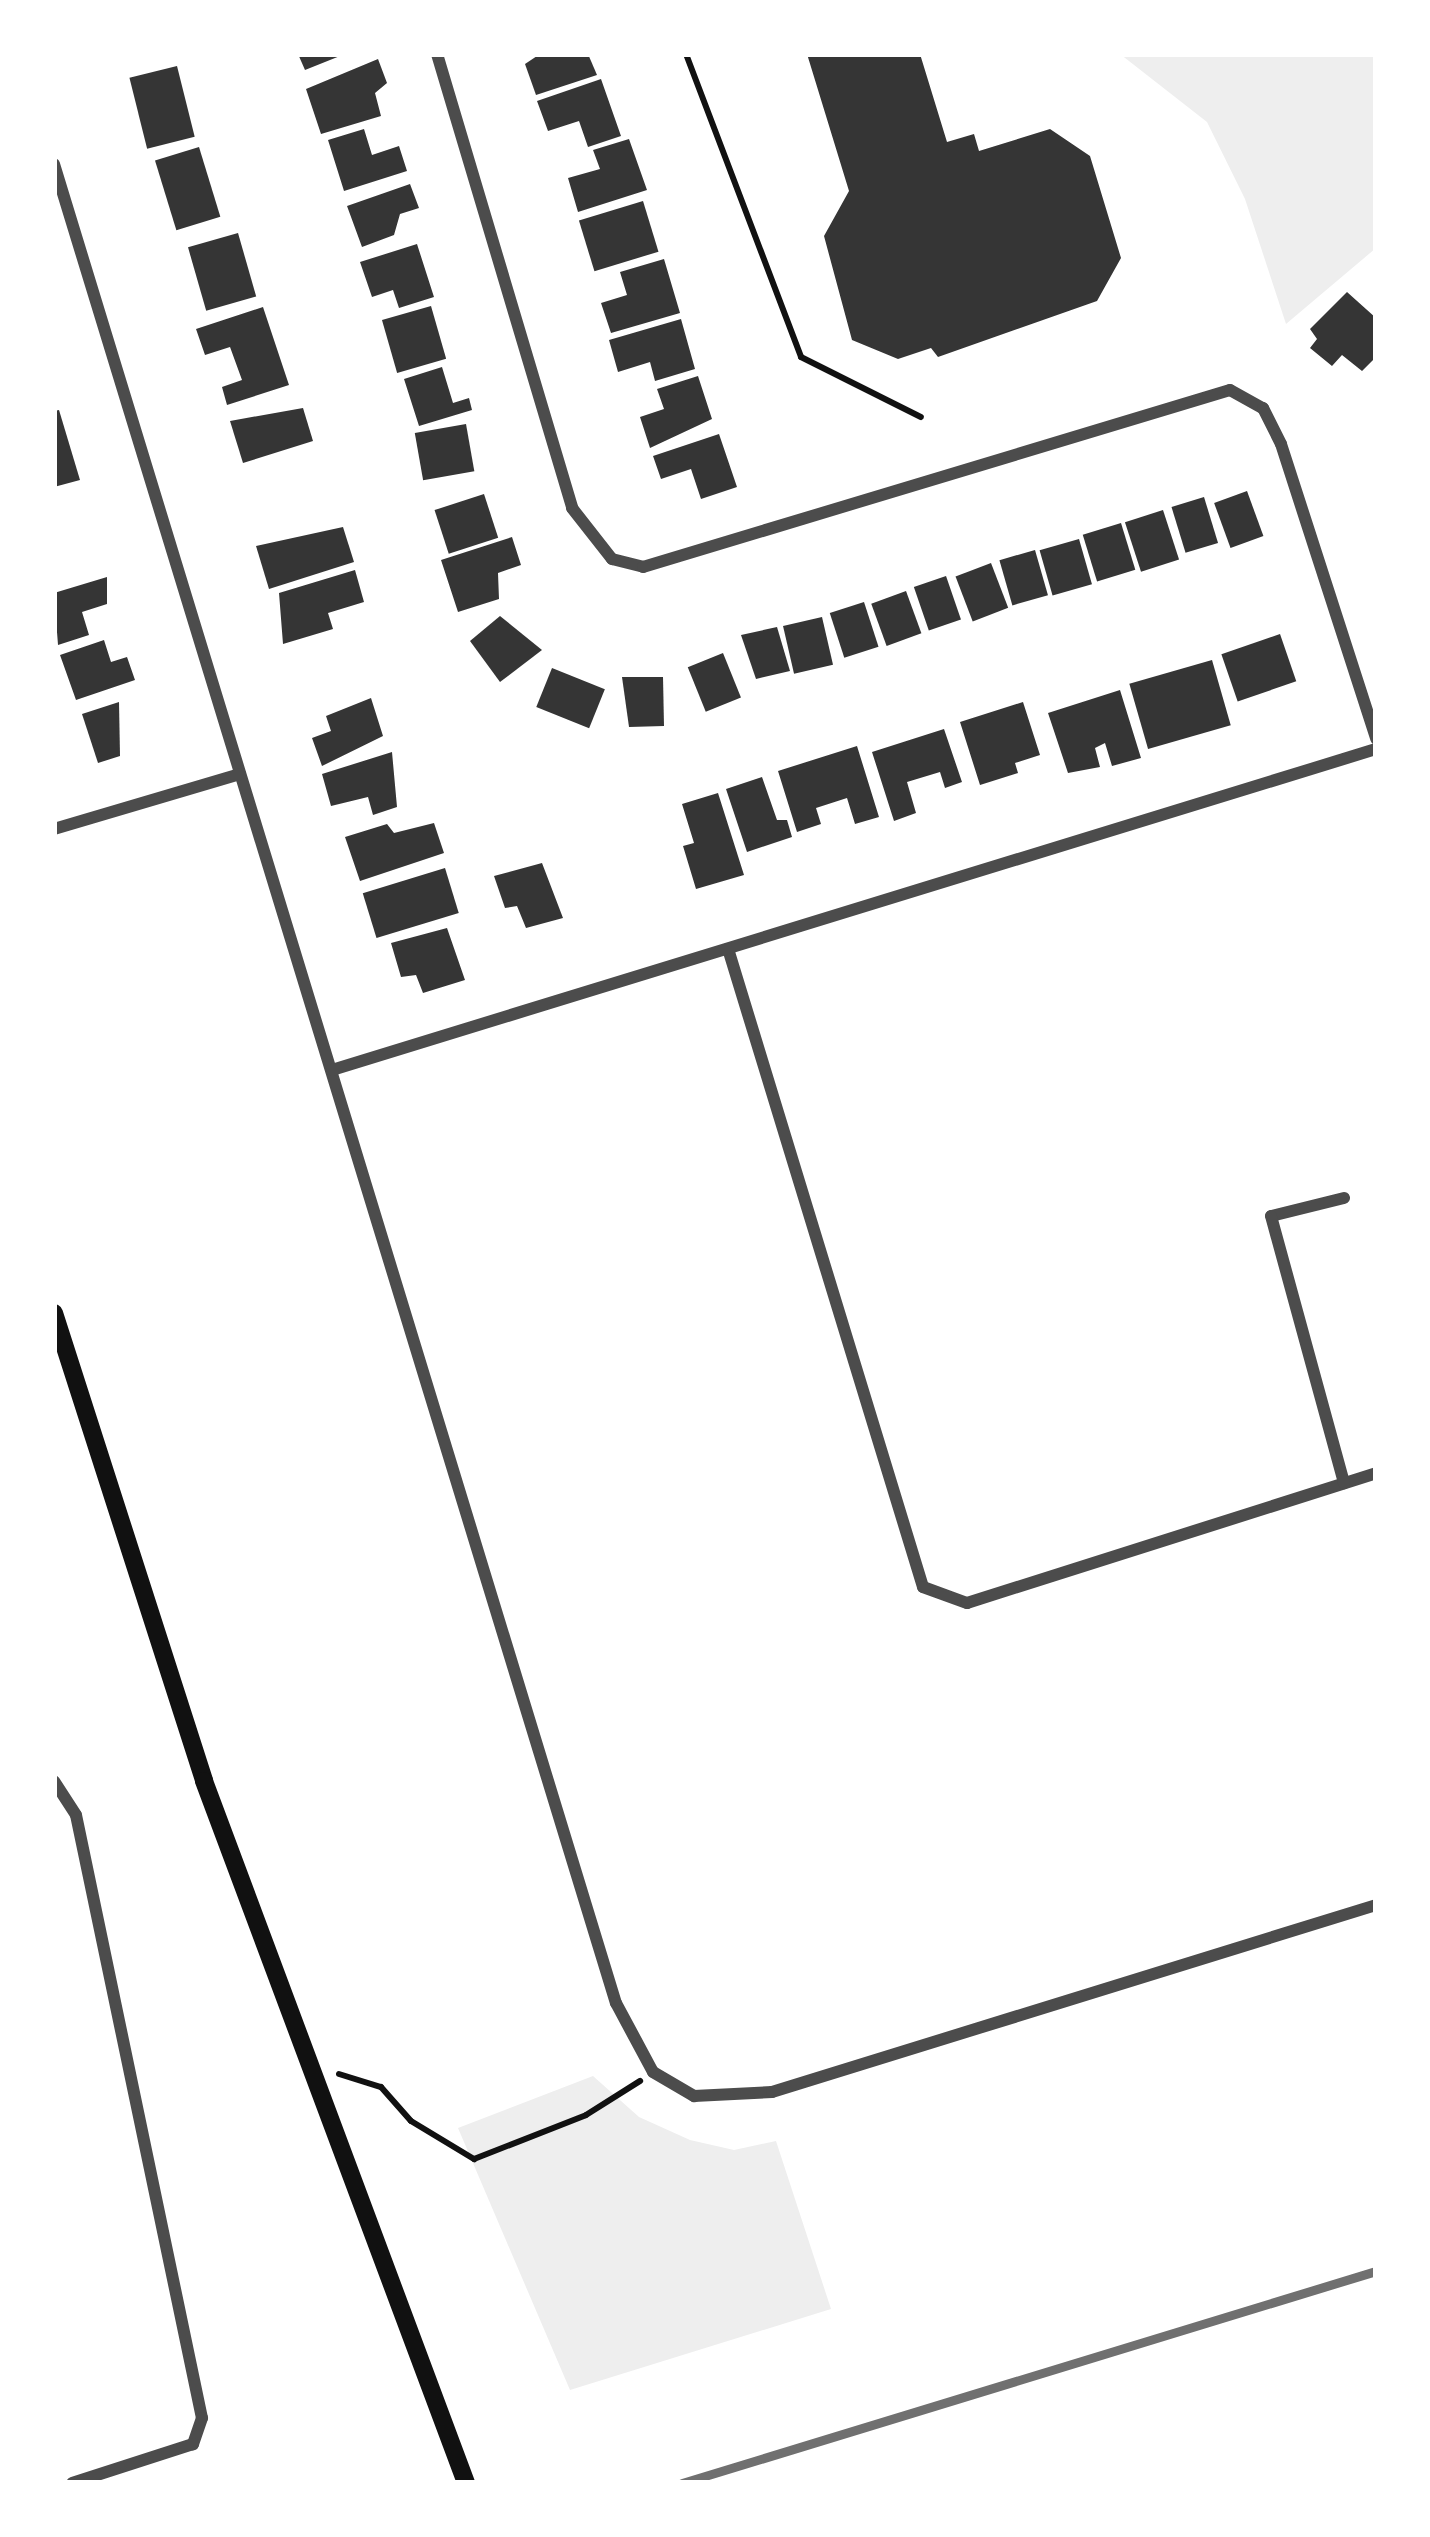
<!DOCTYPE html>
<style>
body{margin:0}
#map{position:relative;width:1430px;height:2537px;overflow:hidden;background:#fff;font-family:Helvetica,sans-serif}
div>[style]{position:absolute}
.green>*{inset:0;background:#eee}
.building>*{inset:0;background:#353535;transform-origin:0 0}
.path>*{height:6px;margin:-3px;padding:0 3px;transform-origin:3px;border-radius:3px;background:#111}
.minor>*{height:12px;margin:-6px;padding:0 6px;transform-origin:6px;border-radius:6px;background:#4c4c4c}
.secondary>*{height:18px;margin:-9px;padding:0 9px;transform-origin:9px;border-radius:9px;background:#111}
.rail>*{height:9px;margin:-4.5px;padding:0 4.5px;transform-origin:4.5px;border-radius:4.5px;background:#707070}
span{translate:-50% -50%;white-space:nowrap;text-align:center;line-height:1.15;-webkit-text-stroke:10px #fff;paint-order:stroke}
.frame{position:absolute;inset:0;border:57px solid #fff;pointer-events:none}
</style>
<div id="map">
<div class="green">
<i style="clip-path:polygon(1120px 54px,1376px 54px,1376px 248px,1286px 324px,1245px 199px,1207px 122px)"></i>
<i style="clip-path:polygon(593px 2076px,639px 2117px,690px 2140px,734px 2150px,776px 2141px,831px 2309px,570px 2390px,458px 2128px)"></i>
</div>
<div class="building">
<i style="clip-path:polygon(298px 54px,345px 54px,305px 70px)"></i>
<i style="clip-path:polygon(540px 54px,588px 54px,597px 75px,536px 95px,525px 64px)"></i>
<i style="clip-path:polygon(807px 54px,920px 54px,947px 142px,974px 134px,979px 151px,1050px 129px,1090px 156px,1121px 258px,1097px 301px,938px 357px,931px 348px,898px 359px,852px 340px,824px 236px,849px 191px)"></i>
<i style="clip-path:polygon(378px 59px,387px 83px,375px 93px,381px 116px,321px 134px,306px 89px)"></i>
<i style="left:177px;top:66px;width:73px;height:49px;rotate:76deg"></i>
<i style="clip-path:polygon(601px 79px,621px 136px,588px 147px,579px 121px,548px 131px,537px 101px)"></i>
<i style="clip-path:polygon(364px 129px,372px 155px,399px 146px,407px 171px,344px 191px,328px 140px)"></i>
<i style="clip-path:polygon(629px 139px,647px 190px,578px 212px,568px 178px,600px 169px,593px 150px)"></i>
<i style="left:199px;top:147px;width:73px;height:46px;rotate:73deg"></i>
<i style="clip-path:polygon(410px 184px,419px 208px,400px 214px,394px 235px,362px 247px,347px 206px)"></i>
<i style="left:643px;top:201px;width:53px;height:67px;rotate:73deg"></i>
<i style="left:238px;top:233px;width:66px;height:52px;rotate:74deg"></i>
<i style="clip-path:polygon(417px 244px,434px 297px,399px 308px,393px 290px,372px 297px,360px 262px)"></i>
<i style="clip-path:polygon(664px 259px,680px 313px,611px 333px,601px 303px,627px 295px,620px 272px)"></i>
<i style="clip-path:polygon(1347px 292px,1376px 318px,1376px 357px,1362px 371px,1342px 355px,1332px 366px,1310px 348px,1317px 339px,1310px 329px)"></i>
<i style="left:431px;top:306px;width:55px;height:51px;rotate:74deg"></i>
<i style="clip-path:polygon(263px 307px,289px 385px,227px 405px,222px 387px,242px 380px,230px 347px,205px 355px,196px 329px)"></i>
<i style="clip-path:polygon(681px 319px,695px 369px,655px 381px,650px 362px,618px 372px,609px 340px)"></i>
<i style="clip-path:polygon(442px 367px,453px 403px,469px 398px,472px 410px,419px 426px,404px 379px)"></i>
<i style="clip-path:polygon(698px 376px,712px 419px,650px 448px,640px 417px,664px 409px,657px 389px)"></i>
<i style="clip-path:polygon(303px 408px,313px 441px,243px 463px,230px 421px)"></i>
<i style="clip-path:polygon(59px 410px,80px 480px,54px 487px,54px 411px)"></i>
<i style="left:466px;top:424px;width:48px;height:52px;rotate:80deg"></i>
<i style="clip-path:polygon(719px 434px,737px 487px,701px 499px,691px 469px,661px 479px,653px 456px)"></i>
<i style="left:1247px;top:491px;width:48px;height:35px;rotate:70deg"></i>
<i style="left:484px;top:494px;width:46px;height:52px;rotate:72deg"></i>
<i style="left:1204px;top:497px;width:48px;height:34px;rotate:73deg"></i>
<i style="left:1163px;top:510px;width:52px;height:40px;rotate:72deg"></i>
<i style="left:1121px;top:523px;width:49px;height:40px;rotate:73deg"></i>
<i style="clip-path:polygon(343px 527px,354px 562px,269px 589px,256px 546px)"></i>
<i style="clip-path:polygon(512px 537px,521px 565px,498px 573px,499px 599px,458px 612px,441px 560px)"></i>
<i style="left:1079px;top:539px;width:47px;height:41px;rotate:74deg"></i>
<i style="left:1035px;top:550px;width:47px;height:37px;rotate:74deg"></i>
<i style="left:991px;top:563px;width:48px;height:38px;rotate:69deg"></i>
<i style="clip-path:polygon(355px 570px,364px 602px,328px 613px,333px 629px,283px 644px,279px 593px)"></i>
<i style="left:946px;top:576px;width:46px;height:34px;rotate:71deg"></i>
<i style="clip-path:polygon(107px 577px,107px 604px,82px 612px,89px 635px,58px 645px,54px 593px)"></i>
<i style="left:906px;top:591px;width:45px;height:37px;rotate:70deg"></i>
<i style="left:864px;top:602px;width:47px;height:36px;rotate:72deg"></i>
<i style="clip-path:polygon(500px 616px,542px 650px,500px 682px,470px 641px)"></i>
<i style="left:822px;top:617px;width:49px;height:40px;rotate:77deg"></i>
<i style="clip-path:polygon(777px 627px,790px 671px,756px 679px,741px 635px)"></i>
<i style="left:1280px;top:634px;width:50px;height:62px;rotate:71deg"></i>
<i style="clip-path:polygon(104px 640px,111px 662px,127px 657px,135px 680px,76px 700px,60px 655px)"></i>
<i style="left:723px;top:653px;width:48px;height:38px;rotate:68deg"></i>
<i style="left:1212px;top:660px;width:68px;height:86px;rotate:74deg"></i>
<i style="left:552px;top:668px;width:57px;height:42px;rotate:22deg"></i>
<i style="clip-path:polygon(622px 677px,663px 677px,664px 726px,629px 727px)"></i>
<i style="clip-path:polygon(1120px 690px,1141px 758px,1112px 766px,1105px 743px,1095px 748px,1100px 767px,1068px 773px,1048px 713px)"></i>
<i style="clip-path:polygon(371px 698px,383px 736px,322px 766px,312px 738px,331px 731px,326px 716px)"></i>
<i style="clip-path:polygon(119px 702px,120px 756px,98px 763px,82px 714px)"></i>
<i style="clip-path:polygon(1023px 702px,1040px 755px,1015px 763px,1018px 773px,980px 785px,960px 722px)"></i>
<i style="clip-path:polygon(944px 729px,962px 782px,945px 788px,940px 772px,907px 782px,916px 813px,894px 821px,872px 752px)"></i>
<i style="clip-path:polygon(857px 746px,879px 817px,855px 824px,847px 798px,816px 808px,821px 824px,797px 832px,778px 771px)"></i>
<i style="clip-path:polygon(392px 752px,397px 807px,373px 815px,368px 797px,331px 806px,322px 774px)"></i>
<i style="clip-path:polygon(762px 777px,777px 820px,787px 820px,792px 837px,747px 852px,726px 789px)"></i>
<i style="clip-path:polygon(718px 793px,744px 875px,696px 889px,683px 846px,694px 843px,682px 804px)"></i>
<i style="clip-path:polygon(434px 823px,444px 853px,360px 881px,345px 837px,387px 824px,394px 833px)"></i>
<i style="clip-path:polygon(542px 863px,563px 918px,526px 928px,517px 906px,505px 908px,494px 876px)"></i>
<i style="left:445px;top:868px;width:47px;height:86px;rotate:73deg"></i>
<i style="clip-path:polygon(447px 928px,465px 980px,423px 993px,416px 975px,401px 977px,391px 943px)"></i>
</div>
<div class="path">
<i style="left:686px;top:54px;width:324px;rotate:69.2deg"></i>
<i style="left:801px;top:357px;width:134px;rotate:26.6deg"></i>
<i style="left:339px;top:2074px;width:44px;rotate:17.2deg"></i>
<i style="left:381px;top:2087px;width:45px;rotate:48.6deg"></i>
<i style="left:411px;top:2121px;width:74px;rotate:31.1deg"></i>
<i style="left:474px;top:2159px;width:120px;rotate:-21.4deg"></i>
<i style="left:586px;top:2115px;width:64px;rotate:-32.2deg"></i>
</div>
<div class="minor">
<i style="left:437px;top:54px;width:474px;rotate:73.4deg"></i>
<i style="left:572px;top:508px;width:65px;rotate:51.9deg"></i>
<i style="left:612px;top:559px;width:32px;rotate:14deg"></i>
<i style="left:643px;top:567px;width:613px;rotate:-16.78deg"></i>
<i style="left:1230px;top:390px;width:38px;rotate:29deg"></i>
<i style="left:1263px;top:408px;width:40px;rotate:63.4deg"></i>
<i style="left:1281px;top:444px;width:310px;rotate:72.1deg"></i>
<i style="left:54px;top:164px;width:1923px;rotate:73.01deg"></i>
<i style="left:616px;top:2003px;width:78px;rotate:61.8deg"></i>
<i style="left:653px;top:2072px;width:48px;rotate:30.3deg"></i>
<i style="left:694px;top:2096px;width:78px;rotate:-2.9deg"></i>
<i style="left:772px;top:2092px;width:632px;rotate:-17.2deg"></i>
<i style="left:54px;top:829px;width:194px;rotate:-16.5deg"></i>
<i style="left:729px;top:952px;width:664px;rotate:73.01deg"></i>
<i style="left:923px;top:1587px;width:47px;rotate:20deg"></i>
<i style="left:967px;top:1603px;width:429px;rotate:-17.6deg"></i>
<i style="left:332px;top:1070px;width:1092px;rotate:-17.09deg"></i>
<i style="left:1344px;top:1198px;width:75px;rotate:166.1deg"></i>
<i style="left:1271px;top:1216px;width:277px;rotate:74.7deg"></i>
<i style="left:54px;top:1781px;width:40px;rotate:57.1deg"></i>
<i style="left:76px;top:1815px;width:616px;rotate:78.2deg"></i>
<i style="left:202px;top:2418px;width:28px;rotate:109deg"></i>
<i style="left:193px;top:2444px;width:127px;rotate:162.1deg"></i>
</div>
<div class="secondary">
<i style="left:54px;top:1313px;width:491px;rotate:72.2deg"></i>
<i style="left:204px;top:1781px;width:749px;rotate:69.53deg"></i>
</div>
<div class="rail">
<i style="left:682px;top:2483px;width:726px;rotate:-16.99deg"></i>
</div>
<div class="frame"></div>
</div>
